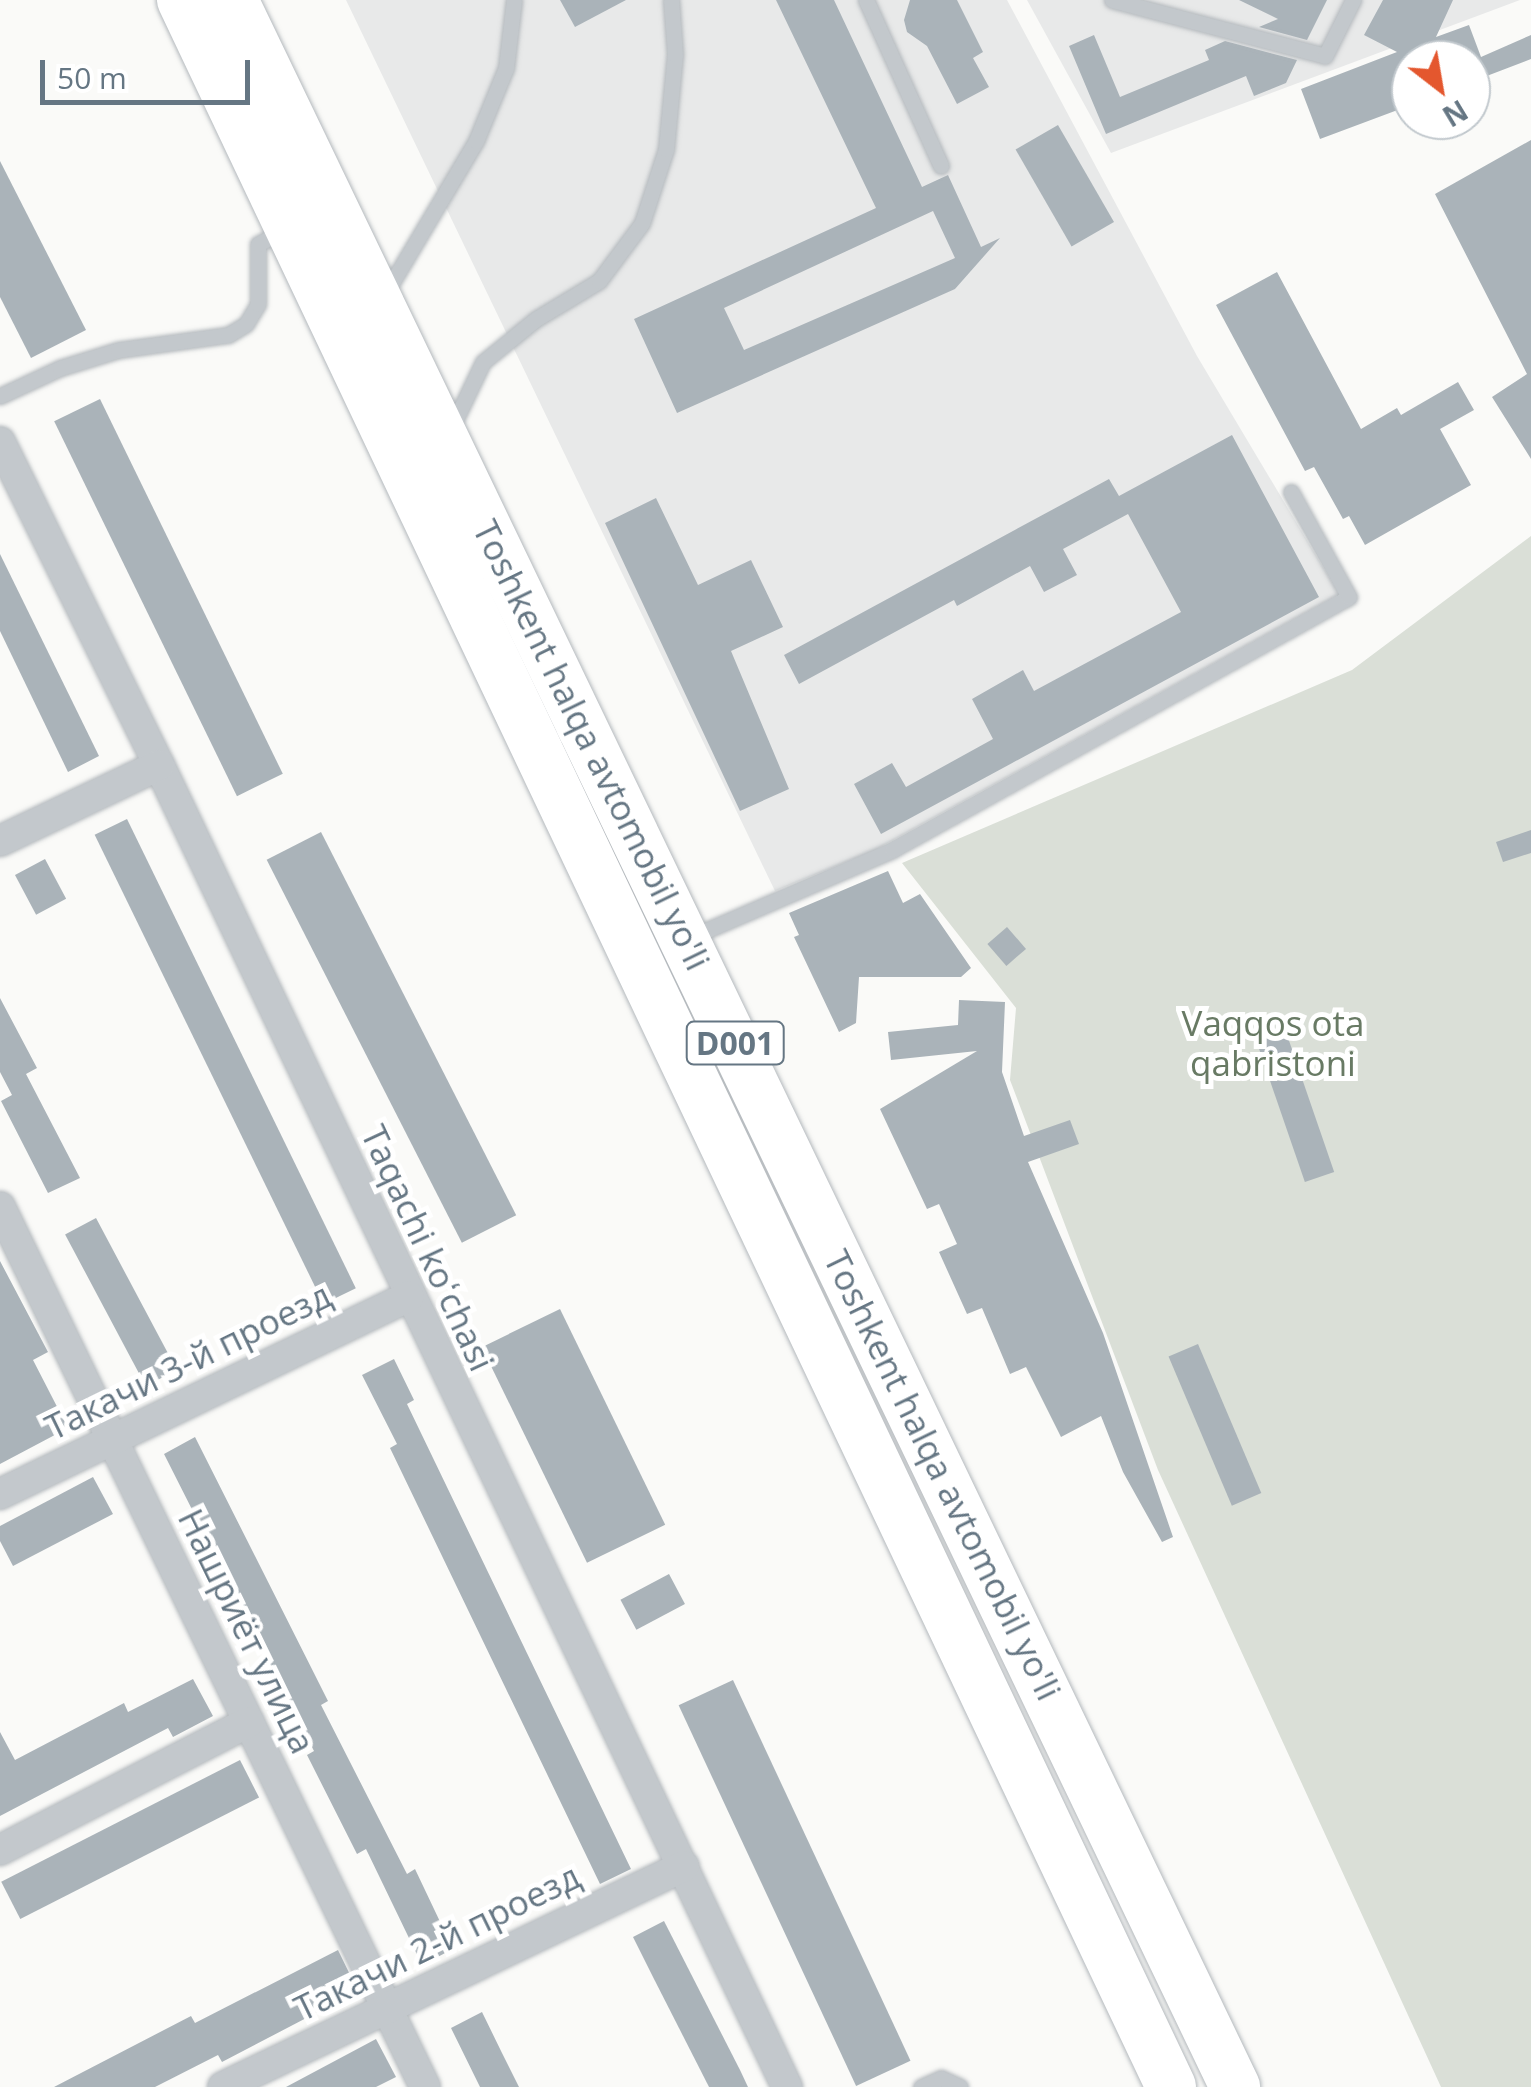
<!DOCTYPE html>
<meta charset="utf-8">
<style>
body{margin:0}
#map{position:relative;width:1531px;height:2087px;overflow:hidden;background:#fafaf8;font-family:"Open Sans",sans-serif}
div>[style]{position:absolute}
.built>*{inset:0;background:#e8e9e9}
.green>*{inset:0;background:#dadfd7}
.building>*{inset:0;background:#aab3b9;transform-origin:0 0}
.roads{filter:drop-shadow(0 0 2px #b4b9bd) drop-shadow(0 0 2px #b4b9bd)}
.service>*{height:15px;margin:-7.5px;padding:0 7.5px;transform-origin:7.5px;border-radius:7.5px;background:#c3c8cc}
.minor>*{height:30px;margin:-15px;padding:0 15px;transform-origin:15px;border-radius:15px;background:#c3c8cc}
.trunk>*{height:50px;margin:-25px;padding:0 25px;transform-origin:25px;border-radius:25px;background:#fff}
span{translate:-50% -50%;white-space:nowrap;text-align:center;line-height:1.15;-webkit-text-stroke:10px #fff;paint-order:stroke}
.shield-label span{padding:2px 8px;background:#fff;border:2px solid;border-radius:8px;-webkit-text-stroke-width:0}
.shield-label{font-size:32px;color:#657683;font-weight:700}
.street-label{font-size:35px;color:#657683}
.park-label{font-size:35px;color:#687a64}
.north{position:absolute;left:1391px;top:40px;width:100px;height:100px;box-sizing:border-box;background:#fff;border:2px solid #c1c8cd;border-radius:50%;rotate:149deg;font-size:28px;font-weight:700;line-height:40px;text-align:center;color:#657683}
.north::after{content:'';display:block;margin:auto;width:35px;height:45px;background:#e4572e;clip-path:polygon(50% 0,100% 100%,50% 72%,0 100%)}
.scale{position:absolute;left:40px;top:60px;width:210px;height:45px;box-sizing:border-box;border:5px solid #657683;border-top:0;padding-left:12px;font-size:30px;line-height:35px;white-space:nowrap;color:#657683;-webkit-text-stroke:8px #fff;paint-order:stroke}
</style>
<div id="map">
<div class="built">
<i style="clip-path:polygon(346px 0,1007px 0,1197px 356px,1339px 594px,875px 850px,775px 891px)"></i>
<i style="clip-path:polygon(1027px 0,1520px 0,1111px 153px)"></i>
</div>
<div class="green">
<i style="clip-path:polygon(1531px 536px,1531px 2087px,1441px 2087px,1158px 1470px,1010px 1080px,1016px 1008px,902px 863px,1352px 670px)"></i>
</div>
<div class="building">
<i style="clip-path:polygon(560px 0,626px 0,575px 27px)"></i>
<i style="clip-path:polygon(evenodd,776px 0,834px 0,922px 187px,948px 175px,981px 247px,1000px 238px,955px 289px,677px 413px,634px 319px,876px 208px,776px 0,933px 211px,955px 258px,744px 350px,724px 308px,933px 211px)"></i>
<i style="clip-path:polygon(910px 0,957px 0,983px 52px,973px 58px,989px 87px,957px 104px,927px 46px,907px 32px,904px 20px)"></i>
<i style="clip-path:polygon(1239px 0,1327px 0,1307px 40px,1259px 27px,1278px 19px)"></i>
<i style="clip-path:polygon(1383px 0,1453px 0,1436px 37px,1469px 25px,1481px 57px,1531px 35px,1531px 59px,1471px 82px,1475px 60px,1411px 60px,1411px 105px,1320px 139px,1301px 89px,1397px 52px,1364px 35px)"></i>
<i style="clip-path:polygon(1094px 35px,1120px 97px,1209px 60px,1205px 50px,1225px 41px,1297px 60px,1286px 83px,1254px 96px,1246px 76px,1106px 134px,1069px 46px)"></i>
<i style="left:1058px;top:125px;width:112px;height:49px;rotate:60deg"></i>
<i style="clip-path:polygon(1531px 140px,1531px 459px,1492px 397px,1527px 374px,1435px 194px)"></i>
<i style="clip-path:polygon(0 161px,86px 330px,31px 358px,0 297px)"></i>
<i style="clip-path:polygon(1277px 272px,1361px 429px,1397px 408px,1401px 415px,1458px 382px,1474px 410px,1440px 429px,1471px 485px,1365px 545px,1349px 516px,1343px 519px,1314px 467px,1305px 471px,1216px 305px)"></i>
<i style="left:100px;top:399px;width:417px;height:51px;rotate:64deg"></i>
<i style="clip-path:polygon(1232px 435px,1319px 597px,881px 834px,854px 784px,892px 763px,906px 787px,993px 739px,972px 699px,1023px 670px,1034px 691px,1181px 612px,1128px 514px,1063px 549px,1077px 575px,1044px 592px,1030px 566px,957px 606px,954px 600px,799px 684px,784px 655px,1109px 479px,1119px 496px)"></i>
<i style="clip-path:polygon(656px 498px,698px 585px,751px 560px,783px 627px,731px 651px,789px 789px,740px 811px,605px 523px)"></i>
<i style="clip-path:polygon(0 554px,99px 756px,68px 772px,0 631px)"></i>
<i style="left:127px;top:819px;width:522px;height:36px;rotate:64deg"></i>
<i style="clip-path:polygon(1531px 830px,1531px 853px,1503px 862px,1496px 842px)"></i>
<i style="left:321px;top:832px;width:430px;height:61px;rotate:63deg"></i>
<i style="left:45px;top:859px;width:45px;height:34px;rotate:62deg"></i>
<i style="clip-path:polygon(888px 871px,903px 903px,920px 894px,971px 968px,961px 977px,859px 977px,856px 1023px,839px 1032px,794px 937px,799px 935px,789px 913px)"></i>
<i style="left:1007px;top:927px;width:29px;height:26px;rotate:49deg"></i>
<i style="clip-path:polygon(0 998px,37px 1068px,26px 1074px,80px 1178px,48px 1193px,1px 1101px,12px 1095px,0 1072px)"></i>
<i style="clip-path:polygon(959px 1000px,1005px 1002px,1002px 1072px,1024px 1136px,1070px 1120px,1079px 1144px,1028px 1162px,1103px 1333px,1173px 1537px,1162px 1542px,1123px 1472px,1101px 1416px,1061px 1437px,1026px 1367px,1010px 1374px,982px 1308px,967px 1314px,939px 1252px,957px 1244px,939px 1204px,927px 1209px,880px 1109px,977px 1051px,891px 1060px,888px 1032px,958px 1025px)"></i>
<i style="left:1286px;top:1032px;width:148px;height:31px;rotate:71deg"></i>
<i style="left:96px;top:1218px;width:172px;height:35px;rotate:62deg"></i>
<i style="clip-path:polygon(0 1261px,48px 1352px,33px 1360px,68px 1428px,0 1464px)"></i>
<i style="left:560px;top:1309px;width:240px;height:87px;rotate:64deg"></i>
<i style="left:1198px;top:1344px;width:162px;height:32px;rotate:67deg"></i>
<i style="clip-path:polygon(394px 1359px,414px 1400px,407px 1404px,631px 1869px,600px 1884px,390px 1448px,397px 1444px,362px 1375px)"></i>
<i style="clip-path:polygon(195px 1437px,328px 1701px,321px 1705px,407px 1874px,415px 1869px,453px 1949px,422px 1965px,366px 1849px,357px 1854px,307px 1755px,314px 1751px,164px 1454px)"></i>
<i style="clip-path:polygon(93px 1477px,113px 1514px,13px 1566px,0 1541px,0 1526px)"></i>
<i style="left:669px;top:1574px;width:34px;height:55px;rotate:62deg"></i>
<i style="clip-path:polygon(193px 1679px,213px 1716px,173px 1737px,168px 1728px,0 1816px,0 1732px,15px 1760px,124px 1703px,128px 1712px)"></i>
<i style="left:733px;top:1680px;width:420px;height:60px;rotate:65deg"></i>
<i style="left:240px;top:1760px;width:42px;height:268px;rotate:63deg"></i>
<i style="clip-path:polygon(664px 1921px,740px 2070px,748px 2087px,709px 2087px,653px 1977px,633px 1937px)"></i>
<i style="clip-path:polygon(338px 1950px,358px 1991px,222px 2062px,218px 2055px,155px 2087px,54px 2087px,191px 2016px,195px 2023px)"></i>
<i style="clip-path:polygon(482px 2012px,502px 2053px,519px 2087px,480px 2087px,451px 2028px)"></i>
<i style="clip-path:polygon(376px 2039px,396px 2077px,376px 2087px,286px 2087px)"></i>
</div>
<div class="roads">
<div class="service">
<i style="left:866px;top:0;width:182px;rotate:65.7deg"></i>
<i style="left:1112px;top:0;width:220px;rotate:14.7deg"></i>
<i style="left:1325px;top:56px;width:63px;rotate:-63.4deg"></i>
<i style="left:384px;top:296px;width:180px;rotate:-59.3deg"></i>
<i style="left:476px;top:141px;width:79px;rotate:-67.7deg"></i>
<i style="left:506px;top:68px;width:68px;rotate:-83.3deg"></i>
<i style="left:0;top:396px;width:66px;rotate:-25deg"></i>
<i style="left:60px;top:368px;width:61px;rotate:-17.2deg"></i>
<i style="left:118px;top:350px;width:111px;rotate:-7.8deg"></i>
<i style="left:228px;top:335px;width:21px;rotate:-31deg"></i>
<i style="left:246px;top:324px;width:23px;rotate:-59deg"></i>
<i style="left:258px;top:304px;width:60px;rotate:-90deg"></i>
<i style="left:258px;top:244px;width:27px;rotate:-28deg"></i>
<i style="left:451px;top:429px;width:74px;rotate:-64.5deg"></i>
<i style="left:483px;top:362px;width:68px;rotate:-39.1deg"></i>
<i style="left:536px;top:319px;width:74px;rotate:-31.1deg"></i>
<i style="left:599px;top:281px;width:72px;rotate:-53.4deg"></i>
<i style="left:642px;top:223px;width:78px;rotate:-72deg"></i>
<i style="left:666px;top:149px;width:95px;rotate:-84.6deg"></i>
<i style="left:675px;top:54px;width:54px;rotate:-94.2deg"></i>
<i style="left:689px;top:938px;width:221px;rotate:-23.4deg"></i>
<i style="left:892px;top:850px;width:522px;rotate:-28.97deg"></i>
<i style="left:1349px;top:597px;width:120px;rotate:-118.9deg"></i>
<i style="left:921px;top:2087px;width:22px;rotate:-24deg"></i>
<i style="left:941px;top:2078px;width:21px;rotate:25deg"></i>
</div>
<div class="minor">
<i style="left:0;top:442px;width:360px;rotate:63.8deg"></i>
<i style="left:159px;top:765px;width:1464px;rotate:64.59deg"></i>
<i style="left:0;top:841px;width:176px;rotate:-25.5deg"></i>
<i style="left:0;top:1207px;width:977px;rotate:64.22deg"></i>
<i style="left:0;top:1494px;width:454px;rotate:-25.8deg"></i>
<i style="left:0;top:1850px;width:280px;rotate:-27.2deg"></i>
<i style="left:223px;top:2087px;width:511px;rotate:-25.61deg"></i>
</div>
<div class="trunk">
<i style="left:182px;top:0;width:2309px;rotate:64.64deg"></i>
<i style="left:233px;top:0;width:2315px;rotate:64.35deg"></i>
</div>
</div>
<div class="shield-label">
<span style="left:735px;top:1043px">D001</span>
</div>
<div class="street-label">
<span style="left:592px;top:745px;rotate:64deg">Toshkent halqa avtomobil yo'li</span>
<span style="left:428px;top:1248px;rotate:65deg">Taqachi koʻchasi</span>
<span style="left:188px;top:1361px;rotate:-26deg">Такачи 3-й проезд</span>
<span style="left:943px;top:1475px;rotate:64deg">Toshkent halqa avtomobil yo'li</span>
<span style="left:247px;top:1631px;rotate:64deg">Нашриёт улица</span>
<span style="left:437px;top:1942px;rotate:-26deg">Такачи 2-й проезд</span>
</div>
<div class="park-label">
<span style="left:1273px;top:1043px">Vaqqos ota<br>qabristoni</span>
</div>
<div class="north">N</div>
<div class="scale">50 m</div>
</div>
